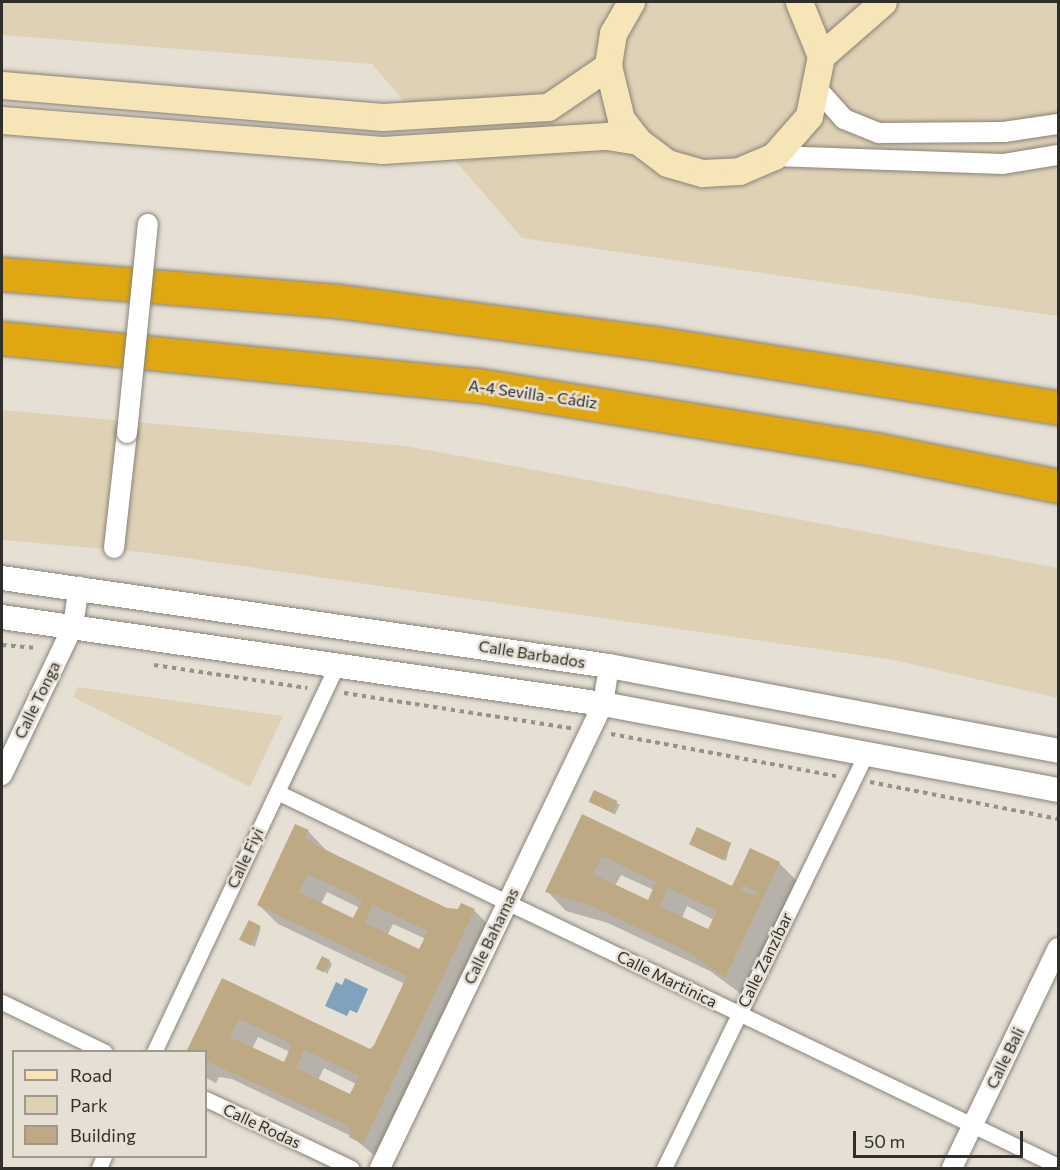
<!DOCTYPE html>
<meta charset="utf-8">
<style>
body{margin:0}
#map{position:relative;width:1060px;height:1170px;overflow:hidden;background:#e5dfd4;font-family:Commissioner,sans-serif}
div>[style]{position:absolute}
.green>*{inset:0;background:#dfd1b5}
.water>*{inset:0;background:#81a2bd}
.shadow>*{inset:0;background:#0003;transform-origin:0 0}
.building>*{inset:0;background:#bdaa85;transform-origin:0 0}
.path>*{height:4px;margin-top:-2px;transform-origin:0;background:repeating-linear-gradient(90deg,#96918a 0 4.5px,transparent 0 9px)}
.roads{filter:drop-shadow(0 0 2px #888278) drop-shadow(0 0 2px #888278)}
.pedestrian>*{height:15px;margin:-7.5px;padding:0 7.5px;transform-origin:7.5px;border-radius:7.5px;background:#fff}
.minor>*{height:20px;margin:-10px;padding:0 10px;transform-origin:10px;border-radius:10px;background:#fff}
.tertiary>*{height:24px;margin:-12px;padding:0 12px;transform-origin:12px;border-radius:12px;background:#fff}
.secondary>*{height:27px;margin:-13.5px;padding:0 13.5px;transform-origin:13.5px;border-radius:13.5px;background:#f6e5b7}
.motorway>*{height:33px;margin:-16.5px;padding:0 16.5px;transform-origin:16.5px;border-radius:16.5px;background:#e0a810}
.bridges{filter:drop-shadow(0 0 2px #888278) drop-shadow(0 0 2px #888278)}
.minor-bridge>*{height:20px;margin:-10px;padding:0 10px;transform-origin:10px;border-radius:10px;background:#fff}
span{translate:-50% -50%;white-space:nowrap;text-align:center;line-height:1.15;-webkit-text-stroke:5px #e5dfd4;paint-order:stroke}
.street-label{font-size:16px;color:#302e2a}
.frame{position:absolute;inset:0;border:3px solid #302e2a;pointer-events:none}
.legend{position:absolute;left:12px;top:1050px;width:195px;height:108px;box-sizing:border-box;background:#e5dfd4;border:2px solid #9d9890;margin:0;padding:8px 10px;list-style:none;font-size:18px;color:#302e2a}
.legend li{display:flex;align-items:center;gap:12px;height:30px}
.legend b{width:30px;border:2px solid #9d9890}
.scale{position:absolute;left:853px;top:1131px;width:170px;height:27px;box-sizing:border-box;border:3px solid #302e2a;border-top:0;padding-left:8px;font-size:18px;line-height:21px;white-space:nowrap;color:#302e2a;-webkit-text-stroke:4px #e5dfd4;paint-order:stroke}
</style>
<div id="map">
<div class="green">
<i style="clip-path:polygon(2px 2px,1058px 2px,1058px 316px,522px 238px,372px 64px,2px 35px)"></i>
<i style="clip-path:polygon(2px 410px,406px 446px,1058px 568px,1058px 698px,894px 660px,151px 553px,2px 540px)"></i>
<i style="clip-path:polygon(78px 687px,283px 716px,250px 787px,73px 697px)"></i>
</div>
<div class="water">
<i style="clip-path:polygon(345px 978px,368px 989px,357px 1013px,350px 1010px,347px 1016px,325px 1006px,336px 982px,342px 985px)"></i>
</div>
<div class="shadow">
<i style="left:595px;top:792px;width:28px;height:11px;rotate:27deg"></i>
<i style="clip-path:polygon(evenodd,583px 816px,733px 888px,779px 863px,798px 882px,744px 996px,710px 971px,608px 923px,566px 911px,547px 891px,583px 816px,621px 875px,654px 890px,648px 902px,615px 886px,621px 875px,583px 816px,687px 906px,714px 920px,709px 931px,682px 918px,687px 906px)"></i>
<i style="clip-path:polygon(evenodd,308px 831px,327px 851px,447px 909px,474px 910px,493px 930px,382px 1162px,351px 1136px,232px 1079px,219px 1077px,216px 1083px,206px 1078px,206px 1052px,222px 980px,373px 1051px,405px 984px,278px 924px,258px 904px,308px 831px,327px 892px,360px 908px,354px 920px,321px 904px,327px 892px,308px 831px,393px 924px,426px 939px,420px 951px,387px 936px,393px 924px,308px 831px,258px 1037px,290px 1052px,285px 1064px,252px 1049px,258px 1037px,308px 831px,324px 1068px,356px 1084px,351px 1096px,318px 1080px,324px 1068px)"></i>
<i style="clip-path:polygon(730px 844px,726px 861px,694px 846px)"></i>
<i style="clip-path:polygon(261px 927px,255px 947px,241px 939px)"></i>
<i style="clip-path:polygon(329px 961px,332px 964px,327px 974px,320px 966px)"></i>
</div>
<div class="building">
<i style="left:594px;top:790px;width:26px;height:13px;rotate:25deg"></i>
<i style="clip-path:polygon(evenodd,582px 814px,732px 886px,750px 848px,780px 862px,725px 978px,688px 952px,587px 904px,545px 892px,582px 814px,602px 856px,656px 882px,648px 900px,593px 874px,602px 856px,582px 814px,743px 885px,757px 892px,755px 896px,741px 890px,743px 885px,582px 814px,668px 888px,717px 911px,708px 929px,659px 906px,668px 888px)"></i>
<i style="clip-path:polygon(evenodd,295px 824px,309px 830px,305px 837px,314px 844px,338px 856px,447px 908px,458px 909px,461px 903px,475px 909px,363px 1144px,349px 1137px,352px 1131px,344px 1124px,206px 1061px,206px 1052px,186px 1052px,222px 978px,370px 1049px,374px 1045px,407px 976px,257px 905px,295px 824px,308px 874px,362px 900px,353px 918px,299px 892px,308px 874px,295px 824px,373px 905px,428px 931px,419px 949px,365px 923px,373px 905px,295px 824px,239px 1019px,292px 1044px,284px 1062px,230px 1037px,239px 1019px,295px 824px,304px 1050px,359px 1076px,350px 1094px,296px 1068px,304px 1050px)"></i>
<i style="left:697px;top:827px;width:38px;height:19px;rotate:25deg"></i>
<i style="left:249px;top:920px;width:13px;height:22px;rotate:27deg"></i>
<i style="left:322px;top:956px;width:9px;height:14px;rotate:27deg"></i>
</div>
<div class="path">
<i style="left:2px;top:645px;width:35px;rotate:5deg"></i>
<i style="left:154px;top:665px;width:155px;rotate:8.5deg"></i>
<i style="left:344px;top:693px;width:230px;rotate:8.8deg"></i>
<i style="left:611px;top:734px;width:229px;rotate:10.6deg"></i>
<i style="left:870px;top:782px;width:192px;rotate:11.1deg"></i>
</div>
<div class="roads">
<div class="pedestrian">
<i style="left:277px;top:792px;width:866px;rotate:25.59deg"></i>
<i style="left:2px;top:1002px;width:114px;rotate:25.9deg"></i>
<i style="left:154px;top:1052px;width:428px;rotate:-64.7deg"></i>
<i style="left:206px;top:1099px;width:161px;rotate:25.4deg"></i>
<i style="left:99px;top:1168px;width:13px;rotate:-67deg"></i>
<i style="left:664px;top:1168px;width:464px;rotate:-64deg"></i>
</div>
<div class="minor">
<i style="left:818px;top:90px;width:39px;rotate:48deg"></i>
<i style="left:844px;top:119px;width:38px;rotate:22deg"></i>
<i style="left:879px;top:133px;width:125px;rotate:-0.5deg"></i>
<i style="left:1004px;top:132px;width:55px;rotate:-8.4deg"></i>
<i style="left:774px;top:156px;width:229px;rotate:2deg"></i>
<i style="left:1003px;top:164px;width:56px;rotate:-9.3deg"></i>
<i style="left:114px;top:548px;width:116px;rotate:-83.6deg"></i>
<i style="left:2px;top:775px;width:165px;rotate:-64.5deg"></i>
<i style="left:73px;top:626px;width:40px;rotate:-81.5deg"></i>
<i style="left:380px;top:1168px;width:515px;rotate:-64.33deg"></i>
<i style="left:603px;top:704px;width:38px;rotate:-81deg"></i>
<i style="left:952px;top:1168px;width:244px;rotate:-64.3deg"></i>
</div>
<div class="tertiary">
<i style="left:2px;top:578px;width:613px;rotate:8.25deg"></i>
<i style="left:609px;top:666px;width:457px;rotate:10.7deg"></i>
<i style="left:2px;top:617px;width:607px;rotate:8.24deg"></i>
<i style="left:603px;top:704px;width:463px;rotate:10.7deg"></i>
</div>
<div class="secondary">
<i style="left:631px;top:2px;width:36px;rotate:120deg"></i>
<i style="left:613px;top:33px;width:33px;rotate:99deg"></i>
<i style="left:608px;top:66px;width:55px;rotate:76.2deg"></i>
<i style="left:621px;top:119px;width:28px;rotate:52deg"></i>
<i style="left:638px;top:141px;width:36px;rotate:37deg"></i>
<i style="left:667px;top:163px;width:37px;rotate:16deg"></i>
<i style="left:703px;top:173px;width:36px;rotate:-3deg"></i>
<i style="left:739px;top:171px;width:38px;rotate:-23deg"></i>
<i style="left:774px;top:156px;width:53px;rotate:-48.8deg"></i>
<i style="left:809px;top:116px;width:61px;rotate:-78.7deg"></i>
<i style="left:821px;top:56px;width:58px;rotate:-112.2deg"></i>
<i style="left:821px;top:56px;width:82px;rotate:-41.1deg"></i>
<i style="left:2px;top:85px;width:382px;rotate:4.8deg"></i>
<i style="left:383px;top:117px;width:165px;rotate:-3.5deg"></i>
<i style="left:548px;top:107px;width:73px;rotate:-34.3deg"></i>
<i style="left:2px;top:120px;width:381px;rotate:4.5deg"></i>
<i style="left:382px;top:150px;width:225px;rotate:-3.6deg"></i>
<i style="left:607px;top:136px;width:31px;rotate:9deg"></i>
</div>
<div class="motorway">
<i style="left:2px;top:274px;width:337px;rotate:4.6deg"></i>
<i style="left:338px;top:301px;width:319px;rotate:7.6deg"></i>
<i style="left:654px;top:343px;width:409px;rotate:9.1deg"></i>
<i style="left:2px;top:338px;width:477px;rotate:5.7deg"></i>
<i style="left:477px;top:385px;width:406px;rotate:9.2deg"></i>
<i style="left:878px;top:450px;width:184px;rotate:11.3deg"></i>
</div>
</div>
<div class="bridges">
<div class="minor-bridge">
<i style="left:127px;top:433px;width:210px;rotate:-84.3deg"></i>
</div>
</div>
<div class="street-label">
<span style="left:533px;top:394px;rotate:8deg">A-4 Sevilla - Cádiz</span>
<span style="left:532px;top:654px;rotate:9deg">Calle Barbados</span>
<span style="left:37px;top:700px;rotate:-64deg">Calle Tonga</span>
<span style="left:245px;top:858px;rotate:-65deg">Calle Fiyi</span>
<span style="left:491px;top:936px;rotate:-64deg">Calle Bahamas</span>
<span style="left:765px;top:960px;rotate:-64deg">Calle Zanzíbar</span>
<span style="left:667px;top:979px;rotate:26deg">Calle Martinica</span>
<span style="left:1005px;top:1058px;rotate:-64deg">Calle Bali</span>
<span style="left:262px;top:1126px;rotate:25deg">Calle Rodas</span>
</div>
<div class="frame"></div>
<ul class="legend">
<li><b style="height:8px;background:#f6e5b7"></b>Road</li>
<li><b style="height:16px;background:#dfd1b5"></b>Park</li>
<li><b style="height:16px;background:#bdaa85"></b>Building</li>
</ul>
<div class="scale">50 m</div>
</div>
